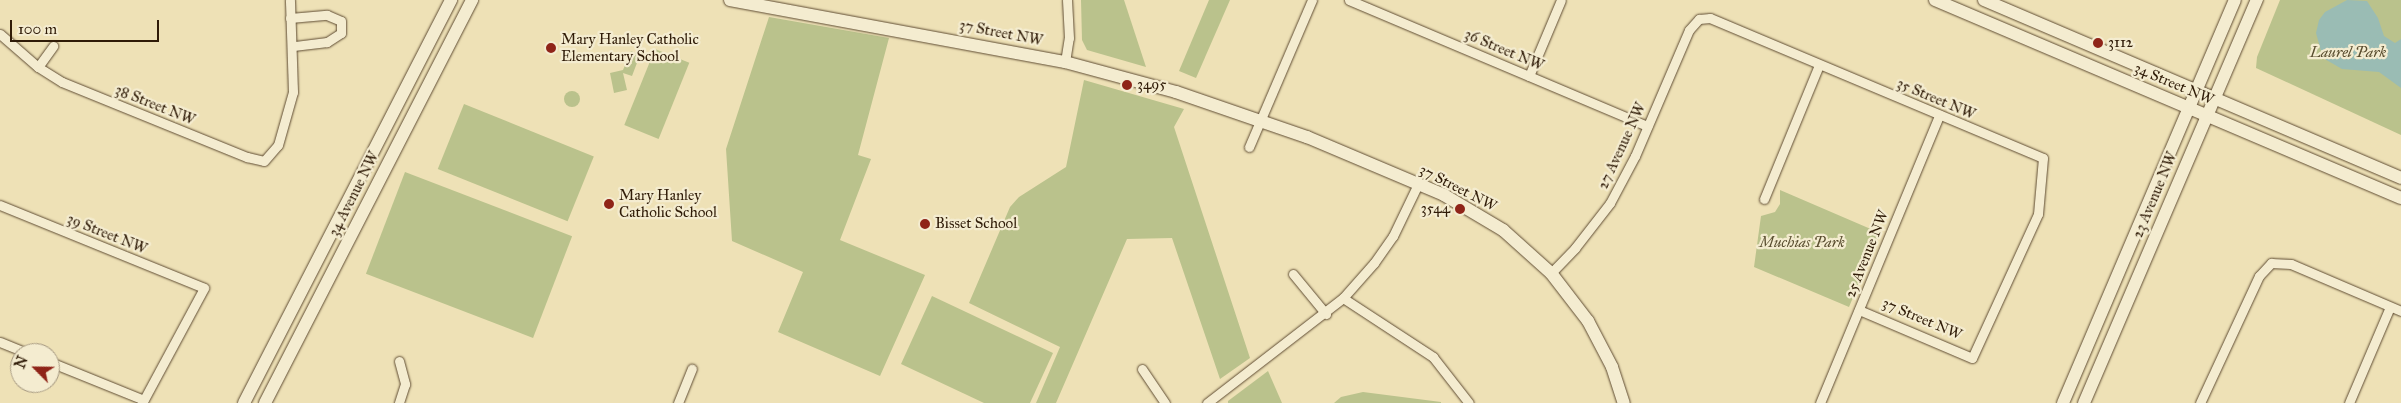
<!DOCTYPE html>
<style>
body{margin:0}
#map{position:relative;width:2401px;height:403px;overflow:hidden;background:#eee1b6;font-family:"IM FELL Great Primer",serif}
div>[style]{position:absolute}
.green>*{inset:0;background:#bac28c;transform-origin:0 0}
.round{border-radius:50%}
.water>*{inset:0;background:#9abcb4}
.roads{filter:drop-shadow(0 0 1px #5f4c33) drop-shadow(0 0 1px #5f4c33)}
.street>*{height:9px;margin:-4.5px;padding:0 4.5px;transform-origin:4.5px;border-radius:4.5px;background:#f4ecd0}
.secondary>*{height:12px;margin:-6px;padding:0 6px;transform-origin:6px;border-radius:6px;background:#f4ecd0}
.dots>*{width:14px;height:14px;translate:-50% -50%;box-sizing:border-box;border:2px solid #f4ecd0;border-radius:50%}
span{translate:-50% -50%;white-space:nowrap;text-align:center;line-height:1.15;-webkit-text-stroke:4.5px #f4ecd0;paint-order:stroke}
.street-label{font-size:15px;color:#2f1b07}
.poi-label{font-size:15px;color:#2f1b07}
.left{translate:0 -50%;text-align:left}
.right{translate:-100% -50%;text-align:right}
.park-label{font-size:15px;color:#594d2f;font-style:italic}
.north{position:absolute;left:10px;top:343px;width:50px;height:50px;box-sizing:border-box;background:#f4ecd0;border:1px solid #a59880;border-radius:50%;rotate:293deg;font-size:14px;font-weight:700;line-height:20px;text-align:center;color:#2f1b07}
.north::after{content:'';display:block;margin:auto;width:18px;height:22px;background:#8f2418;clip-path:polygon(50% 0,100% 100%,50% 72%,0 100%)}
.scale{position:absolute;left:10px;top:20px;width:149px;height:22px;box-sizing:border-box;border:2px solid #2f1b07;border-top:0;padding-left:6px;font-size:15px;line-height:18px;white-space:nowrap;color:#2f1b07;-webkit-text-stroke:4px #f4ecd0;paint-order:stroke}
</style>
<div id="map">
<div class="green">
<i style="clip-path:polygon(1081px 0,1124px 0,1146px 67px,1087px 50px,1082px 40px)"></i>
<i style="clip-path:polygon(1209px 0,1230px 0,1196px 78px,1179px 71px)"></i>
<i style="clip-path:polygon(2280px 0,2401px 0,2401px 135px,2256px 68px,2257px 57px)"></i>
<i style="clip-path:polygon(769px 17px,889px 38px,858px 155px,871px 159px,840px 240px,925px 275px,880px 376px,778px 332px,803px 272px,732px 241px,726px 149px)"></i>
<i style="left:655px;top:49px;width:37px;height:82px;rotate:22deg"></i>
<i style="clip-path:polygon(631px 51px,640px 55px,632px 76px,623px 73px,627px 90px,614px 93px,610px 73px,623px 70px)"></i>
<i style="clip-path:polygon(1084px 80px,1184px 109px,1174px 127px,1250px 358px,1220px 379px,1172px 238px,1127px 239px,1056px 403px,1036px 403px,1060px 347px,969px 303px,1010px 207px,1019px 197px,1066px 167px)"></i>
<i class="round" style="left:564px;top:91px;width:16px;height:16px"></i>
<i style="left:464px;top:104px;width:140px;height:70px;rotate:22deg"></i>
<i style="left:405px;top:172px;width:179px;height:109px;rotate:21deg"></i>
<i style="clip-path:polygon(1780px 190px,1880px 233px,1849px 307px,1754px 267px,1761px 216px,1775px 212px,1780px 204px)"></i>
<i style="clip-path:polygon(932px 296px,1053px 353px,1030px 403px,984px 403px,901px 364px)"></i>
<i style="clip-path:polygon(1268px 371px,1282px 403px,1228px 403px,1228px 401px)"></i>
<i style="clip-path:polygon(1363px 392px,1441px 402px,1441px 403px,1334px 403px,1341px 397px)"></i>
</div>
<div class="water">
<i style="clip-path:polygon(2347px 0,2367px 1px,2378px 18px,2384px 36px,2395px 43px,2401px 39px,2401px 88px,2379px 72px,2342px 69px,2323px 58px,2316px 33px,2319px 20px,2325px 12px)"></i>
</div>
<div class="roads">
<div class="street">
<i style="left:1349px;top:0;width:324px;rotate:22.9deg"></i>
<i style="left:290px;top:18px;width:37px;rotate:-5deg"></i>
<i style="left:327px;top:15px;width:15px;rotate:23deg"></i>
<i style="left:341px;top:21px;width:12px;rotate:90deg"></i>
<i style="left:341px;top:33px;width:17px;rotate:147deg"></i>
<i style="left:327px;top:42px;width:34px;rotate:173deg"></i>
<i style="left:0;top:34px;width:50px;rotate:41deg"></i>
<i style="left:38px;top:67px;width:28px;rotate:32deg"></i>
<i style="left:62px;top:82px;width:200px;rotate:22.1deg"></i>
<i style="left:247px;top:157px;width:17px;rotate:13deg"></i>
<i style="left:264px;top:161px;width:21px;rotate:-49deg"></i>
<i style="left:278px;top:145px;width:55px;rotate:-74.2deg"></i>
<i style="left:293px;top:92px;width:92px;rotate:-91.9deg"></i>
<i style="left:1065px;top:62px;width:24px;rotate:-81deg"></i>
<i style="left:1069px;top:38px;width:38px;rotate:-93deg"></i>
<i style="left:38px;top:67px;width:26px;rotate:-54deg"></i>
<i style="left:1529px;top:76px;width:82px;rotate:-67.2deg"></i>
<i style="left:1249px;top:147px;width:160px;rotate:-66.8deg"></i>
<i style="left:1764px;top:199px;width:145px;rotate:-67.7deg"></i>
<i style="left:0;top:205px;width:220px;rotate:22.1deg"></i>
<i style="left:204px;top:288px;width:131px;rotate:118.3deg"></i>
<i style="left:1551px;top:273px;width:35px;rotate:-46deg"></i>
<i style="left:1575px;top:248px;width:57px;rotate:-52.1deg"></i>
<i style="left:1610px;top:203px;width:53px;rotate:-62deg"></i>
<i style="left:1635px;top:156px;width:137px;rotate:-66.8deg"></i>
<i style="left:1689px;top:30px;width:15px;rotate:-48deg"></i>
<i style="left:1699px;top:19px;width:11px;rotate:-5deg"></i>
<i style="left:1710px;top:18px;width:361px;rotate:22.8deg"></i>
<i style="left:2043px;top:158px;width:56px;rotate:95.1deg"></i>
<i style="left:2038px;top:214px;width:158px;rotate:114.6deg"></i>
<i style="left:1972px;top:358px;width:123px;rotate:-157deg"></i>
<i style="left:1293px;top:274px;width:52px;rotate:50.5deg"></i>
<i style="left:1343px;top:298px;width:108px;rotate:33.2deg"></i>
<i style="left:1433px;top:357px;width:58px;rotate:52deg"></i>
<i style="left:0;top:342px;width:29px;rotate:22deg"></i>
<i style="left:399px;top:361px;width:24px;rotate:75deg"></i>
<i style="left:405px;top:384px;width:20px;rotate:108deg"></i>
<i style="left:50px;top:362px;width:101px;rotate:22deg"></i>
<i style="left:1142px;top:369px;width:41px;rotate:55.9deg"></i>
<i style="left:678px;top:403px;width:37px;rotate:-68deg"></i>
<i style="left:1207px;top:403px;width:172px;rotate:-37.7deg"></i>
<i style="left:1343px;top:298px;width:47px;rotate:-48.5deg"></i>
<i style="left:1374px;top:263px;width:33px;rotate:-55deg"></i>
<i style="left:1393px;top:236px;width:58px;rotate:-64.3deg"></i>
<i style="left:1820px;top:403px;width:312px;rotate:-67.5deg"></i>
<i style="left:2200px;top:403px;width:140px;rotate:-65.1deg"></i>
<i style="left:2259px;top:276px;width:18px;rotate:-47deg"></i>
<i style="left:2271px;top:263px;width:20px;rotate:3deg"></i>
<i style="left:2291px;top:264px;width:120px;rotate:23.1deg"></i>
<i style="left:2349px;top:403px;width:104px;rotate:-66.9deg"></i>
</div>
<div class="secondary">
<i style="left:730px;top:0;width:341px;rotate:10.5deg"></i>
<i style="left:1065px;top:62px;width:115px;rotate:15.1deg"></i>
<i style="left:1176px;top:92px;width:139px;rotate:19deg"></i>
<i style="left:1307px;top:137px;width:149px;rotate:22.9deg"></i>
<i style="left:1444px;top:195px;width:69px;rotate:30.7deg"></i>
<i style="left:1503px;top:230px;width:64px;rotate:41.9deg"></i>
<i style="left:1551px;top:273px;width:61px;rotate:52.4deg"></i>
<i style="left:1588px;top:321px;width:52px;rotate:62.4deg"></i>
<i style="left:1612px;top:367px;width:38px;rotate:72deg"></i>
<i style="left:1935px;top:0;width:506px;rotate:23.02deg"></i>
<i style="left:1984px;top:0;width:453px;rotate:23.1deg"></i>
<i style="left:244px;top:403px;width:453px;rotate:-62.8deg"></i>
<i style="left:265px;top:403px;width:453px;rotate:-62.8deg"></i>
<i style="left:2063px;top:403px;width:438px;rotate:-66.9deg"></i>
<i style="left:2084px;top:403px;width:439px;rotate:-66.8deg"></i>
</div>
</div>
<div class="dots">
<i style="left:2098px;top:43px;background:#8f2418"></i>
<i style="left:551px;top:48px;background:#8f2418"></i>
<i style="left:1127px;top:85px;background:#8f2418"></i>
<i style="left:609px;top:204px;background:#8f2418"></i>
<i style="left:1460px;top:209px;background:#8f2418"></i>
<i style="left:925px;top:224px;background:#8f2418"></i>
</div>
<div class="street-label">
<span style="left:1001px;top:33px;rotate:11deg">37 Street NW</span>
<span style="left:1504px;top:50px;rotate:23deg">36 Street NW</span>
<span style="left:2174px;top:84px;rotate:23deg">34 Street NW</span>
<span style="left:1936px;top:99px;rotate:23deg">35 Street NW</span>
<span style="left:155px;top:105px;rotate:22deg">38 Street NW</span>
<span style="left:1622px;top:146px;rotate:-65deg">27 Avenue NW</span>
<span style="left:1458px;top:188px;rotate:27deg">37 Street NW</span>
<span style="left:354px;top:194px;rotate:-63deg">34 Avenue NW</span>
<span style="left:2155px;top:195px;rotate:-67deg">23 Avenue NW</span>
<span style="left:107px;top:234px;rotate:22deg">39 Street NW</span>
<span style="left:1867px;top:254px;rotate:-68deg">25 Avenue NW</span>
<span style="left:1922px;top:319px;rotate:23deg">37 Street NW</span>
</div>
<div class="poi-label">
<span class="left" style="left:561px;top:48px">Mary Hanley Catholic<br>Elementary School</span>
<span class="left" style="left:2108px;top:43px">3112</span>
<span class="left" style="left:1137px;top:85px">3495</span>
<span class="left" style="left:619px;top:204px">Mary Hanley<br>Catholic School</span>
<span class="right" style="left:1450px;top:209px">3544</span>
<span class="left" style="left:935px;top:224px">Bisset School</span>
</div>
<div class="park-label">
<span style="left:2348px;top:53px">Laurel Park</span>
<span style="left:1802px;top:243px">Muchias Park</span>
</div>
<div class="north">N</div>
<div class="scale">100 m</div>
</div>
